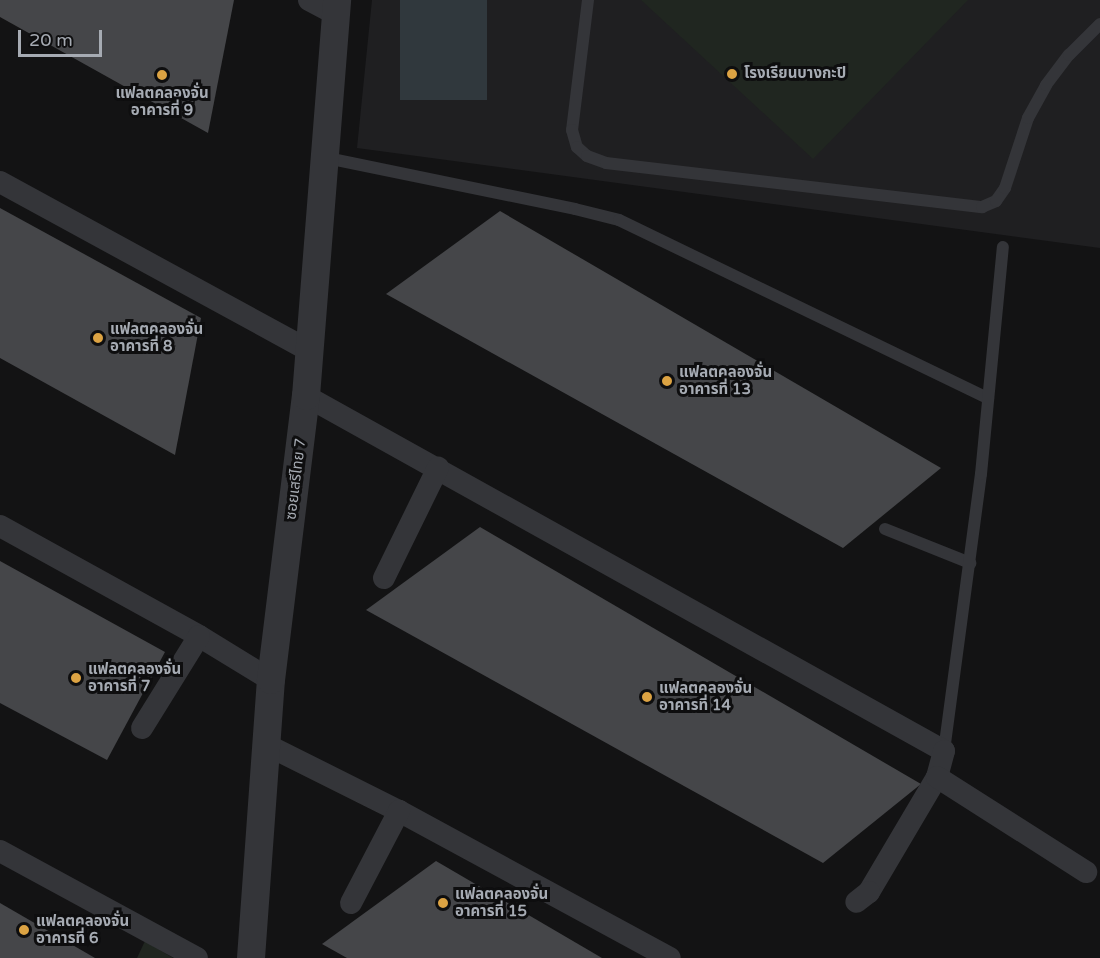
<!DOCTYPE html>
<meta charset="utf-8">
<style>
body{margin:0}
#map{position:relative;width:1100px;height:958px;overflow:hidden;background:#131314;font-family:"Varela Round","Noto Sans Thai",sans-serif}
div>[style]{position:absolute}
.built>*{inset:0;background:#1f1f21}
.green>*{inset:0;background:#202620}
.water>*{inset:0;background:#30383d;transform-origin:0 0}
.building>*{inset:0;background:#454649}
.service>*{height:12px;margin:-6px;padding:0 6px;transform-origin:6px;border-radius:6px;background:#343539}
.minor>*{height:22px;margin:-11px;padding:0 11px;transform-origin:11px;border-radius:11px;background:#343539}
.tertiary>*{height:28px;margin:-14px;padding:0 14px;transform-origin:14px;border-radius:14px;background:#343539}
.dots>*{width:16px;height:16px;translate:-50% -50%;box-sizing:border-box;border:3px solid #0e0e0f;border-radius:50%}
span{translate:-50% -50%;white-space:nowrap;text-align:center;line-height:1.15;-webkit-text-stroke:6px #0e0e0f;paint-order:stroke}
.poi-label{font-size:15px;color:#a6abb3;font-weight:700}
.left{translate:0 -50%;text-align:left}
.street-label{font-size:15px;color:#a6abb3}
.scale{position:absolute;left:18px;top:30px;width:84px;height:27px;box-sizing:border-box;border:3px solid #a6abb3;border-top:0;padding-left:8px;font-size:18px;line-height:21px;white-space:nowrap;color:#a6abb3;-webkit-text-stroke:4px #0e0e0f;paint-order:stroke}
</style>
<div id="map">
<div class="built">
<i style="clip-path:polygon(372px 0,1100px 0,1100px 248px,357px 148px)"></i>
</div>
<div class="green">
<i style="clip-path:polygon(641px 0,968px 0,813px 159px)"></i>
<i style="clip-path:polygon(145px 941px,173px 958px,137px 958px)"></i>
</div>
<div class="water">
<i style="left:400px;top:0;width:87px;height:100px"></i>
</div>
<div class="building">
<i style="clip-path:polygon(0 0,234px 0,208px 133px,0 17px)"></i>
<i style="clip-path:polygon(0 208px,201px 318px,175px 455px,0 358px)"></i>
<i style="clip-path:polygon(500px 211px,941px 468px,843px 548px,386px 294px)"></i>
<i style="clip-path:polygon(480px 527px,921px 784px,823px 863px,366px 610px)"></i>
<i style="clip-path:polygon(0 561px,165px 652px,107px 760px,0 703px)"></i>
<i style="clip-path:polygon(436px 861px,602px 958px,347px 958px,322px 944px)"></i>
<i style="clip-path:polygon(0 903px,95px 958px,0 958px)"></i>
</div>
<div class="service">
<i style="left:588px;top:0;width:131px;rotate:97deg"></i>
<i style="left:572px;top:130px;width:18px;rotate:74deg"></i>
<i style="left:577px;top:147px;width:13px;rotate:42deg"></i>
<i style="left:587px;top:156px;width:20px;rotate:20deg"></i>
<i style="left:606px;top:163px;width:379px;rotate:6.7deg"></i>
<i style="left:982px;top:207px;width:15px;rotate:-23deg"></i>
<i style="left:996px;top:201px;width:16px;rotate:-55deg"></i>
<i style="left:1005px;top:188px;width:74px;rotate:-71.8deg"></i>
<i style="left:1028px;top:118px;width:38px;rotate:-61deg"></i>
<i style="left:1046px;top:85px;width:38px;rotate:-53deg"></i>
<i style="left:1069px;top:55px;width:44px;rotate:-45deg"></i>
<i style="left:327px;top:158px;width:253px;rotate:11.6deg"></i>
<i style="left:575px;top:209px;width:45px;rotate:14deg"></i>
<i style="left:619px;top:220px;width:410px;rotate:25.8deg"></i>
<i style="left:885px;top:529px;width:92px;rotate:21.8deg"></i>
<i style="left:944px;top:751px;width:279px;rotate:-82.4deg"></i>
<i style="left:981px;top:474px;width:228px;rotate:-84.5deg"></i>
</div>
<div class="minor">
<i style="left:309px;top:0;width:30px;rotate:28deg"></i>
<i style="left:0;top:182px;width:353px;rotate:28.6deg"></i>
<i style="left:306px;top:396px;width:730px;rotate:29.09deg"></i>
<i style="left:944px;top:751px;width:27px;rotate:105deg"></i>
<i style="left:937px;top:777px;width:134px;rotate:120.6deg"></i>
<i style="left:869px;top:892px;width:16px;rotate:142deg"></i>
<i style="left:0;top:526px;width:227px;rotate:28.9deg"></i>
<i style="left:199px;top:636px;width:84px;rotate:31.4deg"></i>
<i style="left:384px;top:578px;width:123px;rotate:-63.9deg"></i>
<i style="left:142px;top:728px;width:108px;rotate:-58.2deg"></i>
<i style="left:267px;top:745px;width:148px;rotate:26.6deg"></i>
<i style="left:399px;top:811px;width:308px;rotate:28.5deg"></i>
<i style="left:937px;top:777px;width:177px;rotate:32.5deg"></i>
<i style="left:0;top:851px;width:224px;rotate:28.5deg"></i>
<i style="left:351px;top:903px;width:104px;rotate:-62.4deg"></i>
</div>
<div class="tertiary">
<i style="left:251px;top:958px;width:279px;rotate:-85.9deg"></i>
<i style="left:271px;top:680px;width:286px;rotate:-83deg"></i>
<i style="left:306px;top:396px;width:397px;rotate:-85.5deg"></i>
</div>
<div class="dots">
<i style="left:732px;top:74px;background:#dca343"></i>
<i style="left:162px;top:75px;background:#dca343"></i>
<i style="left:98px;top:338px;background:#dca343"></i>
<i style="left:667px;top:381px;background:#dca343"></i>
<i style="left:76px;top:678px;background:#dca343"></i>
<i style="left:647px;top:697px;background:#dca343"></i>
<i style="left:443px;top:903px;background:#dca343"></i>
<i style="left:24px;top:930px;background:#dca343"></i>
</div>
<div class="poi-label">
<span class="left" style="left:744px;top:74px">โรงเรียนบางกะปิ</span>
<span style="left:162px;top:102px">แฟลตคลองจั่น<br>อาคารที่ 9</span>
<span class="left" style="left:110px;top:338px">แฟลตคลองจั่น<br>อาคารที่ 8</span>
<span class="left" style="left:679px;top:381px">แฟลตคลองจั่น<br>อาคารที่ 13</span>
<span class="left" style="left:88px;top:678px">แฟลตคลองจั่น<br>อาคารที่ 7</span>
<span class="left" style="left:659px;top:697px">แฟลตคลองจั่น<br>อาคารที่ 14</span>
<span class="left" style="left:455px;top:903px">แฟลตคลองจั่น<br>อาคารที่ 15</span>
<span class="left" style="left:36px;top:930px">แฟลตคลองจั่น<br>อาคารที่ 6</span>
</div>
<div class="street-label">
<span style="left:296px;top:479px;rotate:-83deg">ซอยเสรีไทย 7</span>
</div>
<div class="scale">20 m</div>
</div>
